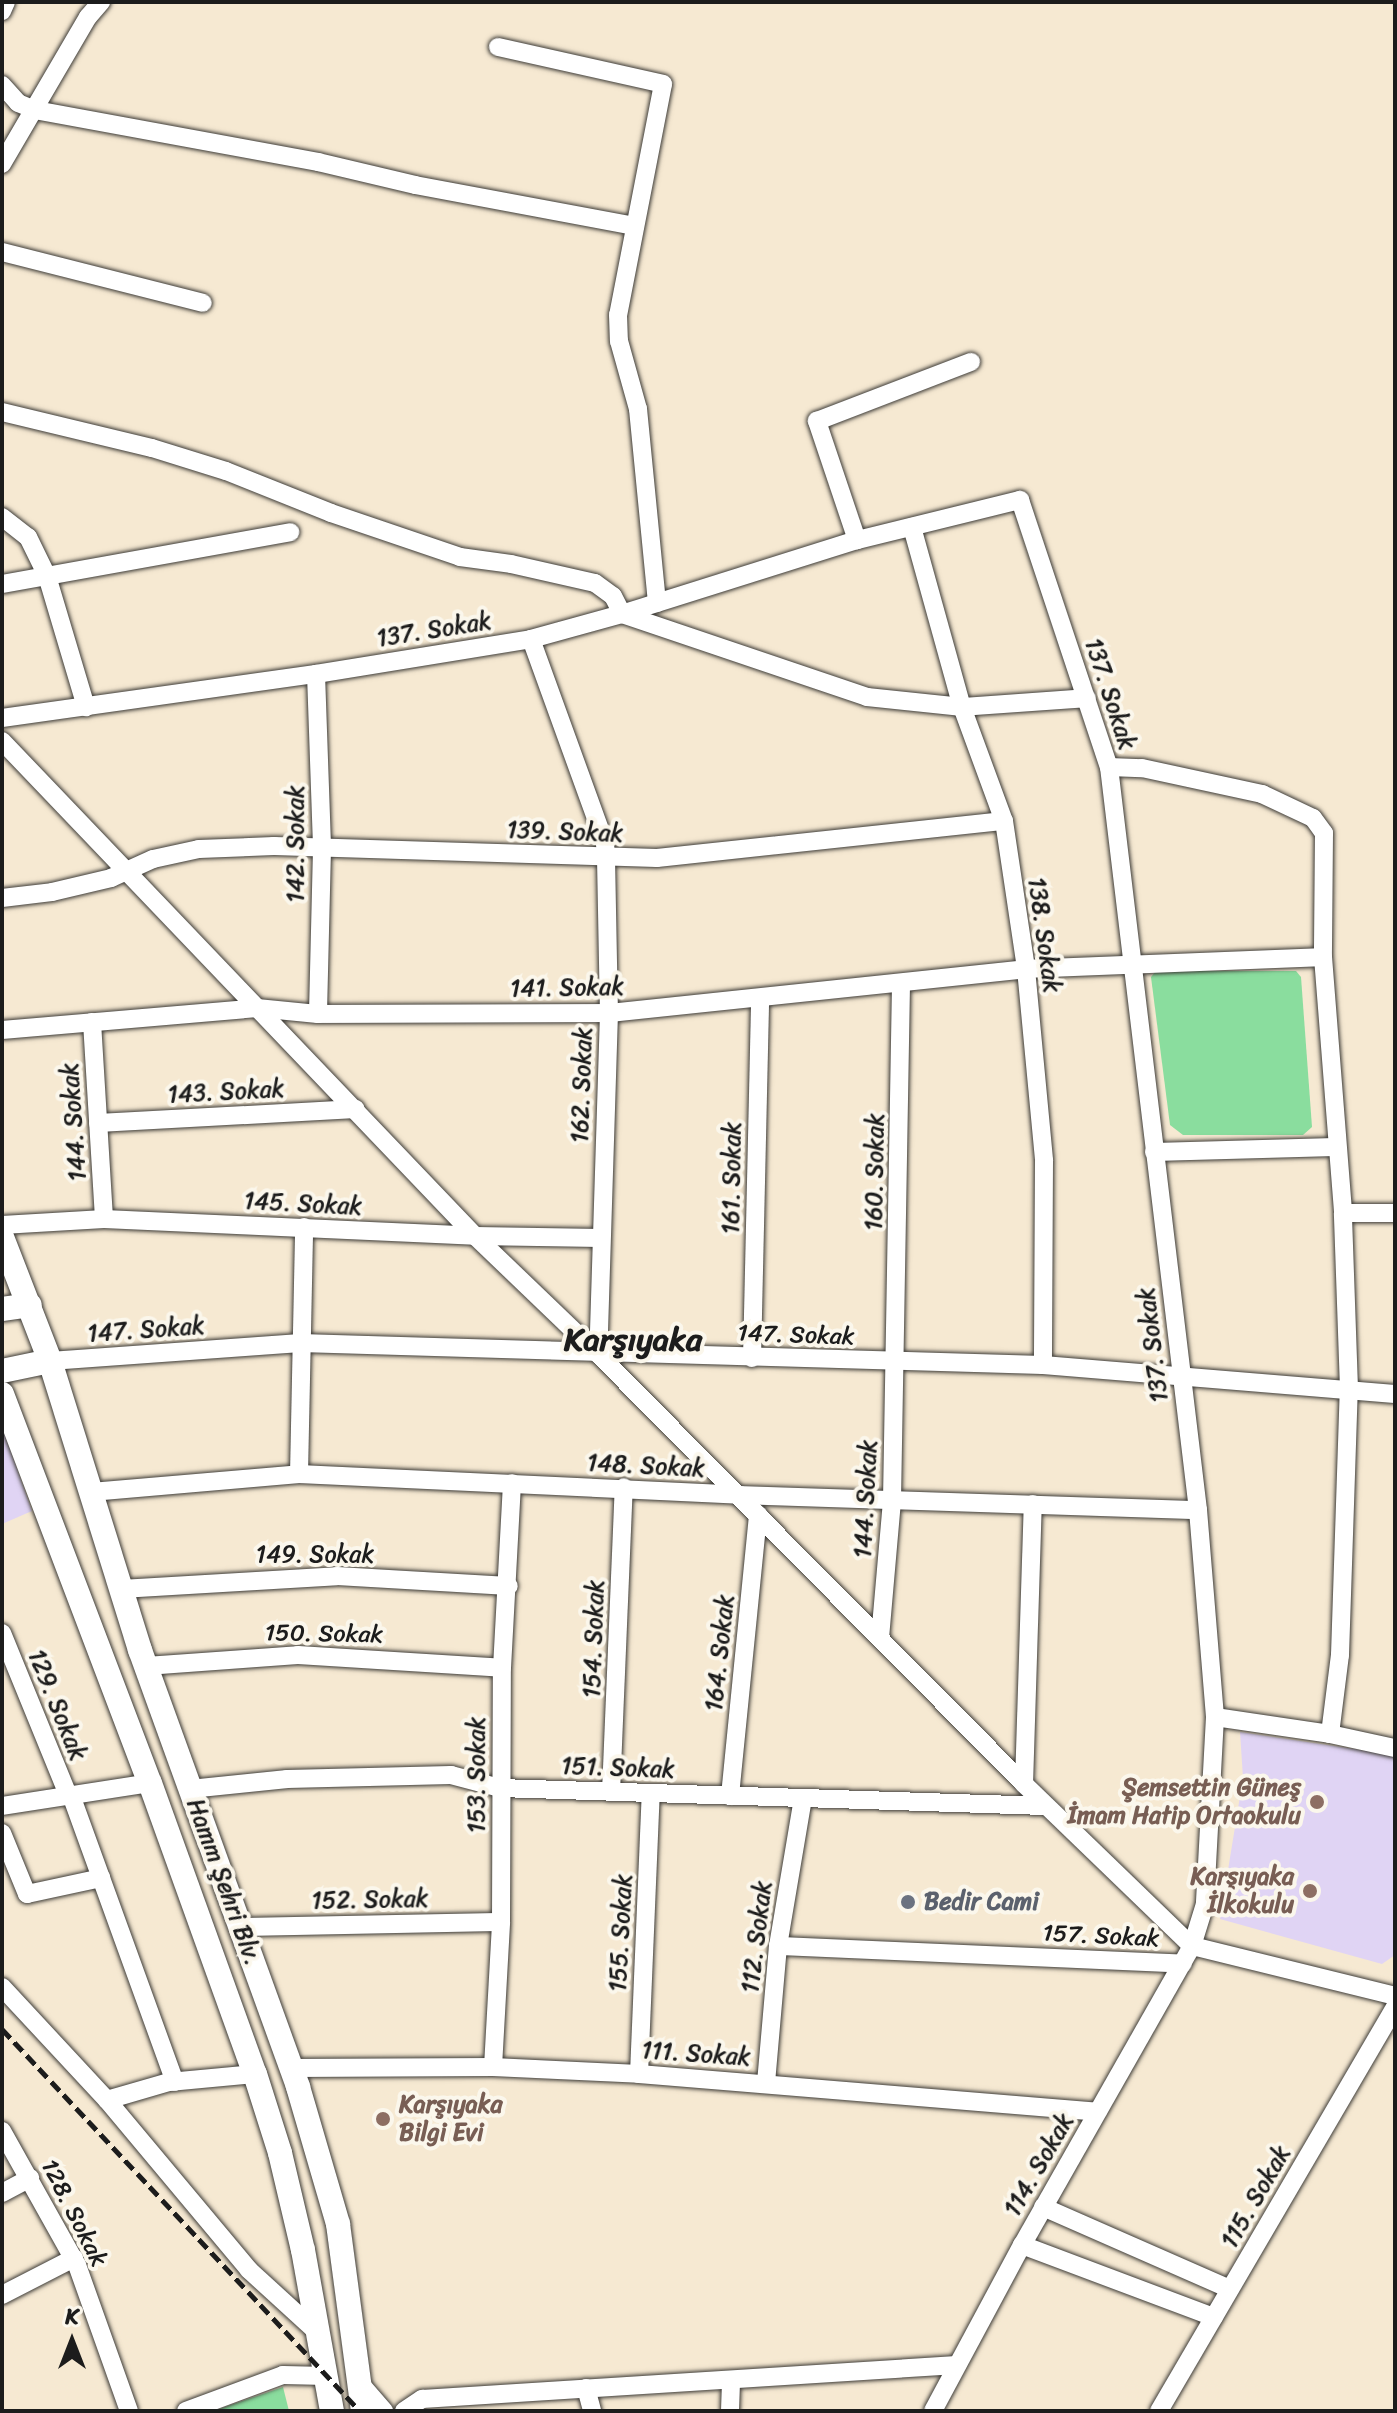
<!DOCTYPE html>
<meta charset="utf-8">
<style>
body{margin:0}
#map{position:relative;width:1397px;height:2413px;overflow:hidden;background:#f6e9d2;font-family:Sriracha,sans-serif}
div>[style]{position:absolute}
.built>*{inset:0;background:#e0d4f4}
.green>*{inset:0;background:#8add9e}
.roads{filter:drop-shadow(0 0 2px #3d3b37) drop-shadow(0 0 2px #3d3b37)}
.minor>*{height:18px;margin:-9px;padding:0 9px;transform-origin:9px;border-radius:9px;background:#fff}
.major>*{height:24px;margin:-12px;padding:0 12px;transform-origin:12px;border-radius:12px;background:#fff}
.rail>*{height:5px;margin-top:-2.5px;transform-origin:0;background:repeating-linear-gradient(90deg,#1c1c1c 0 12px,transparent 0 18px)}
.dots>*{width:22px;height:22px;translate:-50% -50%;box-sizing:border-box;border:4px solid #fbf7ec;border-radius:50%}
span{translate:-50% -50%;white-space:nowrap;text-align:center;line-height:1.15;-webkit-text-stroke:8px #fbf7ec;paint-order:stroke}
.street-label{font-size:24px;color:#1c1c1c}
.education-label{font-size:24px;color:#785e54;font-weight:700}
.right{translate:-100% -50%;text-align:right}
.left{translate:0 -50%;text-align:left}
.worship-label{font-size:24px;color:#5b616d;font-weight:700}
.district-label{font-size:32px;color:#1c1c1c;font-weight:700}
.frame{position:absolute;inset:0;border:4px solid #1c1c1c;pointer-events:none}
.north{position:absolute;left:32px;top:2301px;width:80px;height:80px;-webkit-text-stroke:6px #fbf7ec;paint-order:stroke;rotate:0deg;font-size:22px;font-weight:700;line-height:32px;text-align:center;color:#1c1c1c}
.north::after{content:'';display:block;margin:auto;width:28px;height:36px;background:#1c1c1c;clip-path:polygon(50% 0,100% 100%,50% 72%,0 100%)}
</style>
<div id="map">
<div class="built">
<i style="clip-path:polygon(2px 1427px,32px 1511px,2px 1524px)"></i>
<i style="clip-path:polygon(1240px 1732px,1395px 1755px,1395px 1955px,1382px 1964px,1220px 1919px,1243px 1778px)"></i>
</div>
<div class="green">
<i style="clip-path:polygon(1156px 971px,1296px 971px,1301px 977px,1312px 1127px,1303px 1135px,1183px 1135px,1170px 1125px,1151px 977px)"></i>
<i style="clip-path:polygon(283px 2387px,289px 2411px,213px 2411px)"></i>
</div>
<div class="roads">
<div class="minor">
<i style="left:2px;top:11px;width:10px;rotate:-66deg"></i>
<i style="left:498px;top:47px;width:169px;rotate:12.6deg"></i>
<i style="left:663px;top:84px;width:235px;rotate:101deg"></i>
<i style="left:618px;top:315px;width:26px;rotate:88deg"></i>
<i style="left:619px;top:341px;width:71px;rotate:74.4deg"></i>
<i style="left:638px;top:409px;width:195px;rotate:84.4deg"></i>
<i style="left:2px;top:85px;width:24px;rotate:48deg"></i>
<i style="left:18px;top:103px;width:18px;rotate:22deg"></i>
<i style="left:35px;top:110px;width:288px;rotate:10.4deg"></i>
<i style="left:318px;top:162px;width:100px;rotate:13.3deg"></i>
<i style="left:415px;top:185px;width:224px;rotate:10.6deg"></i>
<i style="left:2px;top:164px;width:170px;rotate:-59.7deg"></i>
<i style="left:88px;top:17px;width:20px;rotate:-49deg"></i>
<i style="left:2px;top:252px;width:207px;rotate:14.2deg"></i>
<i style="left:2px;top:412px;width:154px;rotate:13.5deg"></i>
<i style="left:152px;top:448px;width:77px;rotate:17.3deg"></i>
<i style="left:226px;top:471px;width:113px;rotate:21.8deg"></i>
<i style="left:331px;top:513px;width:136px;rotate:18.8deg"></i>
<i style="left:460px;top:557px;width:51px;rotate:7.8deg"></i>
<i style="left:511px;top:564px;width:86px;rotate:12.7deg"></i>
<i style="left:595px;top:583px;width:22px;rotate:36deg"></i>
<i style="left:613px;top:596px;width:20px;rotate:63deg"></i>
<i style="left:622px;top:614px;width:259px;rotate:18.7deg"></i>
<i style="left:867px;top:697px;width:96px;rotate:6deg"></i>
<i style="left:962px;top:707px;width:125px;rotate:-4.1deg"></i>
<i style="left:2px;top:517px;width:33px;rotate:38deg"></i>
<i style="left:28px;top:537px;width:43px;rotate:64deg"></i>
<i style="left:47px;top:576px;width:137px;rotate:73.4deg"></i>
<i style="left:912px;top:527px;width:187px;rotate:74.5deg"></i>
<i style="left:962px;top:707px;width:121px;rotate:69.8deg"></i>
<i style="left:1004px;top:821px;width:150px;rotate:81.5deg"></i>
<i style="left:1026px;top:969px;width:193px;rotate:84.6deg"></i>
<i style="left:1044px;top:1161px;width:204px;rotate:90.3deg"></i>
<i style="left:857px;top:540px;width:126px;rotate:-108.6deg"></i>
<i style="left:817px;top:421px;width:165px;rotate:-21deg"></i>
<i style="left:2px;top:584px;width:293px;rotate:-10.2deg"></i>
<i style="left:531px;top:639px;width:217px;rotate:70.1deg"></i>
<i style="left:605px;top:843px;width:15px;rotate:86deg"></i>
<i style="left:606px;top:858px;width:155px;rotate:88.9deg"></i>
<i style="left:609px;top:1013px;width:341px;rotate:91.8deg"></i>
<i style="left:316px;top:674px;width:175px;rotate:88deg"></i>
<i style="left:322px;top:849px;width:165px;rotate:91.4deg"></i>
<i style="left:2px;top:718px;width:317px;rotate:-8deg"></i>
<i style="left:316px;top:674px;width:218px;rotate:-9.2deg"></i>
<i style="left:531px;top:639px;width:94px;rotate:-15.4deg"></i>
<i style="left:622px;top:614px;width:246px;rotate:-17.5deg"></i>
<i style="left:857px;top:540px;width:168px;rotate:-13.8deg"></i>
<i style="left:1020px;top:500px;width:281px;rotate:71.6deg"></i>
<i style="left:1109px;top:767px;width:748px;rotate:83.17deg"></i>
<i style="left:1198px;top:1510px;width:208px;rotate:85.3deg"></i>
<i style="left:1215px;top:1717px;width:187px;rotate:93.1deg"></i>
<i style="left:1205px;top:1904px;width:44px;rotate:107.2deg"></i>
<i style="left:1192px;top:1946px;width:344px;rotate:119.6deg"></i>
<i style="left:1022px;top:2245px;width:188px;rotate:118.2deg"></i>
<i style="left:2px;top:741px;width:685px;rotate:46.3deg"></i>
<i style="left:475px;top:1236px;width:170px;rotate:43.8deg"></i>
<i style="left:598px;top:1354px;width:605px;rotate:45.27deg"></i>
<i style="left:1024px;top:1784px;width:233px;rotate:44deg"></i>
<i style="left:1192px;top:1946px;width:209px;rotate:13.8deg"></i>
<i style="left:1109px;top:767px;width:33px;rotate:2deg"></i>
<i style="left:1142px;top:768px;width:123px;rotate:12.2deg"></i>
<i style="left:1262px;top:794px;width:56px;rotate:25.2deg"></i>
<i style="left:1313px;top:818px;width:19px;rotate:54deg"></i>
<i style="left:1324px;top:833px;width:124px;rotate:90.5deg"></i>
<i style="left:1323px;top:957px;width:257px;rotate:85.5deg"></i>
<i style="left:2px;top:898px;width:50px;rotate:-6.8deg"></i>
<i style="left:52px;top:892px;width:61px;rotate:-13.3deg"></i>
<i style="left:111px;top:878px;width:46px;rotate:-24.3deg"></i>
<i style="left:153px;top:859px;width:47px;rotate:-12.3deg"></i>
<i style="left:199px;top:849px;width:75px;rotate:-2.3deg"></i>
<i style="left:274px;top:846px;width:383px;rotate:1.8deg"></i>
<i style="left:657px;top:858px;width:349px;rotate:-6.1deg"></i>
<i style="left:92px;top:1022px;width:197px;rotate:86.5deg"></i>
<i style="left:2px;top:1030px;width:256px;rotate:-4.9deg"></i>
<i style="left:257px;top:1008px;width:61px;rotate:5.6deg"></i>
<i style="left:318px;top:1014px;width:291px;rotate:-0.2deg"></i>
<i style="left:609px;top:1013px;width:419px;rotate:-6deg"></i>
<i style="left:1026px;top:969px;width:297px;rotate:-2.3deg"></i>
<i style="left:98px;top:1123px;width:258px;rotate:-3.1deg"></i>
<i style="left:1154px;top:1152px;width:181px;rotate:-1.6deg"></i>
<i style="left:2px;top:1225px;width:102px;rotate:-3.4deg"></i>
<i style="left:104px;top:1219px;width:371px;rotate:2.6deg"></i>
<i style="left:475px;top:1236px;width:126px;rotate:0.9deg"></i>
<i style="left:752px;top:1358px;width:358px;rotate:-88.7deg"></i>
<i style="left:50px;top:1361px;width:251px;rotate:-4.1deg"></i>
<i style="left:300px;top:1343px;width:743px;rotate:1.7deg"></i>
<i style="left:1043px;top:1365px;width:353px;rotate:4.7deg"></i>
<i style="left:299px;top:1474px;width:247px;rotate:-88.8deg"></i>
<i style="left:91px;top:1492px;width:209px;rotate:-4.9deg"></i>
<i style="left:299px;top:1474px;width:441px;rotate:2.7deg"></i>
<i style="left:739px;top:1495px;width:459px;rotate:1.9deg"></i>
<i style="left:121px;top:1589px;width:216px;rotate:-3.4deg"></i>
<i style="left:337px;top:1576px;width:172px;rotate:3.3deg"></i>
<i style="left:2px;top:1633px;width:175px;rotate:67.8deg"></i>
<i style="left:880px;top:1638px;width:139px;rotate:-85deg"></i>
<i style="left:892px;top:1500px;width:516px;rotate:-89deg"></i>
<i style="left:146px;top:1666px;width:152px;rotate:-4.1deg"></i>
<i style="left:298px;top:1655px;width:204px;rotate:3.6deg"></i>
<i style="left:1215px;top:1717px;width:116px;rotate:8.4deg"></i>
<i style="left:1330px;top:1734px;width:80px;rotate:-82.8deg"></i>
<i style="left:1340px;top:1655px;width:266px;rotate:-88.1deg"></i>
<i style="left:1349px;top:1389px;width:176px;rotate:-92deg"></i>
<i style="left:1343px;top:1213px;width:52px"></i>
<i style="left:1330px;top:1734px;width:66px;rotate:12.2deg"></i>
<i style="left:1024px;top:1784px;width:280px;rotate:-88.2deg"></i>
<i style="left:190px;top:1789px;width:98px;rotate:-5.9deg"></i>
<i style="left:287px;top:1779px;width:164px;rotate:-1.4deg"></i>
<i style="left:451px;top:1775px;width:51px;rotate:14.9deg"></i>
<i style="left:500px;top:1788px;width:546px;rotate:1.89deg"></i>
<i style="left:611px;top:1792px;width:305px;rotate:-87.6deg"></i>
<i style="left:71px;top:1795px;width:305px;rotate:70.1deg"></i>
<i style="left:730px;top:1796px;width:283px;rotate:-84.3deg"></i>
<i style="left:2px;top:1806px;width:150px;rotate:-8.8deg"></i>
<i style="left:2px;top:1833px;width:66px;rotate:67.7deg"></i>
<i style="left:27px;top:1894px;width:76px;rotate:-12.2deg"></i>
<i style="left:240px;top:1927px;width:261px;rotate:-1.1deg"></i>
<i style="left:778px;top:1946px;width:405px;rotate:2.5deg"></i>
<i style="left:2px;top:1987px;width:154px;rotate:47.1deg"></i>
<i style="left:107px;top:2100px;width:222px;rotate:50.1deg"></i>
<i style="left:249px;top:2270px;width:95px;rotate:42.4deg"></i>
<i style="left:493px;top:2067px;width:145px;rotate:-86.8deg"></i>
<i style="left:501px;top:1922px;width:254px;rotate:-89.8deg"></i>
<i style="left:502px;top:1668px;width:185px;rotate:-86.9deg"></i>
<i style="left:291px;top:2068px;width:202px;rotate:-0.3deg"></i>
<i style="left:493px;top:2067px;width:146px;rotate:2.7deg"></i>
<i style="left:639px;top:2074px;width:460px;rotate:4.7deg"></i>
<i style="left:639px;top:2074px;width:281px;rotate:-87.6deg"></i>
<i style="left:766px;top:2083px;width:138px;rotate:-85deg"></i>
<i style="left:778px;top:1946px;width:150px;rotate:-80.4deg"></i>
<i style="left:107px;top:2100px;width:65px;rotate:-16.2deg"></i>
<i style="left:169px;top:2082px;width:86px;rotate:-5.3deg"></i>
<i style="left:2px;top:2131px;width:154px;rotate:60.8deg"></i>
<i style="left:77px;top:2265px;width:155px;rotate:70.4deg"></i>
<i style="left:2px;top:2193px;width:32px;rotate:-28deg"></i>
<i style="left:1043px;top:2207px;width:204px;rotate:23.7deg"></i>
<i style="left:1022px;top:2245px;width:205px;rotate:20.6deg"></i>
<i style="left:2px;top:2295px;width:81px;rotate:-27.2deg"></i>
<i style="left:358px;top:2381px;width:40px;rotate:49deg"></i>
<i style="left:586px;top:2388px;width:24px;rotate:75deg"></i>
<i style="left:186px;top:2411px;width:103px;rotate:-20.4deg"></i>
<i style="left:283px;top:2375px;width:44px;rotate:1.3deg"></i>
<i style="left:404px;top:2411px;width:22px;rotate:-34deg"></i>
<i style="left:422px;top:2399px;width:536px;rotate:-3.64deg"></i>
<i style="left:730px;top:2411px;width:31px;rotate:-88deg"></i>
<i style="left:1159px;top:2411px;width:468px;rotate:-59.7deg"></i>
</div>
<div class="major">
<i style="left:2px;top:1237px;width:133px;rotate:68.8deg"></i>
<i style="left:50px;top:1361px;width:303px;rotate:72.7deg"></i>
<i style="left:140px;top:1650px;width:465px;rotate:70.1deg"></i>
<i style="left:298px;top:2087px;width:143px;rotate:73.7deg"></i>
<i style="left:338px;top:2224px;width:189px;rotate:82.4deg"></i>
<i style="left:2px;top:1309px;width:28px;rotate:-8deg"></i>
<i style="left:2px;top:1371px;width:49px;rotate:-11.8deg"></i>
<i style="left:2px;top:1394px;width:416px;rotate:69.2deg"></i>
<i style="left:150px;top:1783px;width:309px;rotate:70.2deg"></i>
<i style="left:255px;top:2074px;width:83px;rotate:72.4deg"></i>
<i style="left:280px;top:2153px;width:100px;rotate:76.7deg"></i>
<i style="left:303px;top:2250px;width:164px;rotate:79.8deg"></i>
</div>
</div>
<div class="rail">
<i style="left:2px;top:2029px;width:524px;rotate:46.86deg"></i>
</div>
<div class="dots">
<i style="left:1317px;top:1802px;background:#8d6e63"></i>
<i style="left:1310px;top:1891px;background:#8d6e63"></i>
<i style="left:908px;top:1902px;background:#6b7280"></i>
<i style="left:383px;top:2119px;background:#8d6e63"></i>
</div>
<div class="street-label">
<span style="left:434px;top:630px;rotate:-9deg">137. Sokak</span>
<span style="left:1110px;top:694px;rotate:72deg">137. Sokak</span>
<span style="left:565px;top:832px;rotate:2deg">139. Sokak</span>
<span style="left:296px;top:844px;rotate:-90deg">142. Sokak</span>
<span style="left:1044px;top:935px;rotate:82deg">138. Sokak</span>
<span style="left:567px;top:988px;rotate:-1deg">141. Sokak</span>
<span style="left:582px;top:1085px;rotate:-88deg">162. Sokak</span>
<span style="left:226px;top:1092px;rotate:-3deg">143. Sokak</span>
<span style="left:74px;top:1122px;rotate:-94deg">144. Sokak</span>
<span style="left:875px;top:1172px;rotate:-89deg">160. Sokak</span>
<span style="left:732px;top:1178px;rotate:-89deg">161. Sokak</span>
<span style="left:303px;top:1204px;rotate:3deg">145. Sokak</span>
<span style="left:146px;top:1330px;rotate:-4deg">147. Sokak</span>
<span style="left:796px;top:1335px;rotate:2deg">147. Sokak</span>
<span style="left:1153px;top:1345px;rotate:-97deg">137. Sokak</span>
<span style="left:646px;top:1466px;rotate:3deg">148. Sokak</span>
<span style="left:866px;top:1499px;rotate:-87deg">144. Sokak</span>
<span style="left:315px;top:1555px">149. Sokak</span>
<span style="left:324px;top:1634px;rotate:1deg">150. Sokak</span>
<span style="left:594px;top:1639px;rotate:-88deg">154. Sokak</span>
<span style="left:720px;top:1653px;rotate:-84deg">164. Sokak</span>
<span style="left:57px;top:1705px;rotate:68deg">129. Sokak</span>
<span style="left:618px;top:1768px;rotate:2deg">151. Sokak</span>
<span style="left:477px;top:1775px;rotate:-90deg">153. Sokak</span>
<span style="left:224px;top:1882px;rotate:70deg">Hamm Şehri Blv.</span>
<span style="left:370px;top:1900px;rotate:-1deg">152. Sokak</span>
<span style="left:621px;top:1933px;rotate:-87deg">155. Sokak</span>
<span style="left:1101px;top:1936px;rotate:3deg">157. Sokak</span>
<span style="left:757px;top:1937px;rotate:-83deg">112. Sokak</span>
<span style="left:696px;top:2054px;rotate:4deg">111. Sokak</span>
<span style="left:1039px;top:2165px;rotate:-60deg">114. Sokak</span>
<span style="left:1256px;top:2197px;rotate:-60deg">115. Sokak</span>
<span style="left:74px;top:2213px;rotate:63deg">128. Sokak</span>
</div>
<div class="education-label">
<span class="right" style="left:1301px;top:1802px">Şemsettin Güneş<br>İmam Hatip Ortaokulu</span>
<span class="right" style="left:1294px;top:1891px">Karşıyaka<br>İlkokulu</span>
<span class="left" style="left:399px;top:2119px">Karşıyaka<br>Bilgi Evi</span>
</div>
<div class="worship-label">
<span class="left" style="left:924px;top:1902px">Bedir Cami</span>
</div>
<div class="district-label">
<span style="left:633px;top:1340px">Karşıyaka</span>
</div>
<div class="frame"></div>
<div class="north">K</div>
</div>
